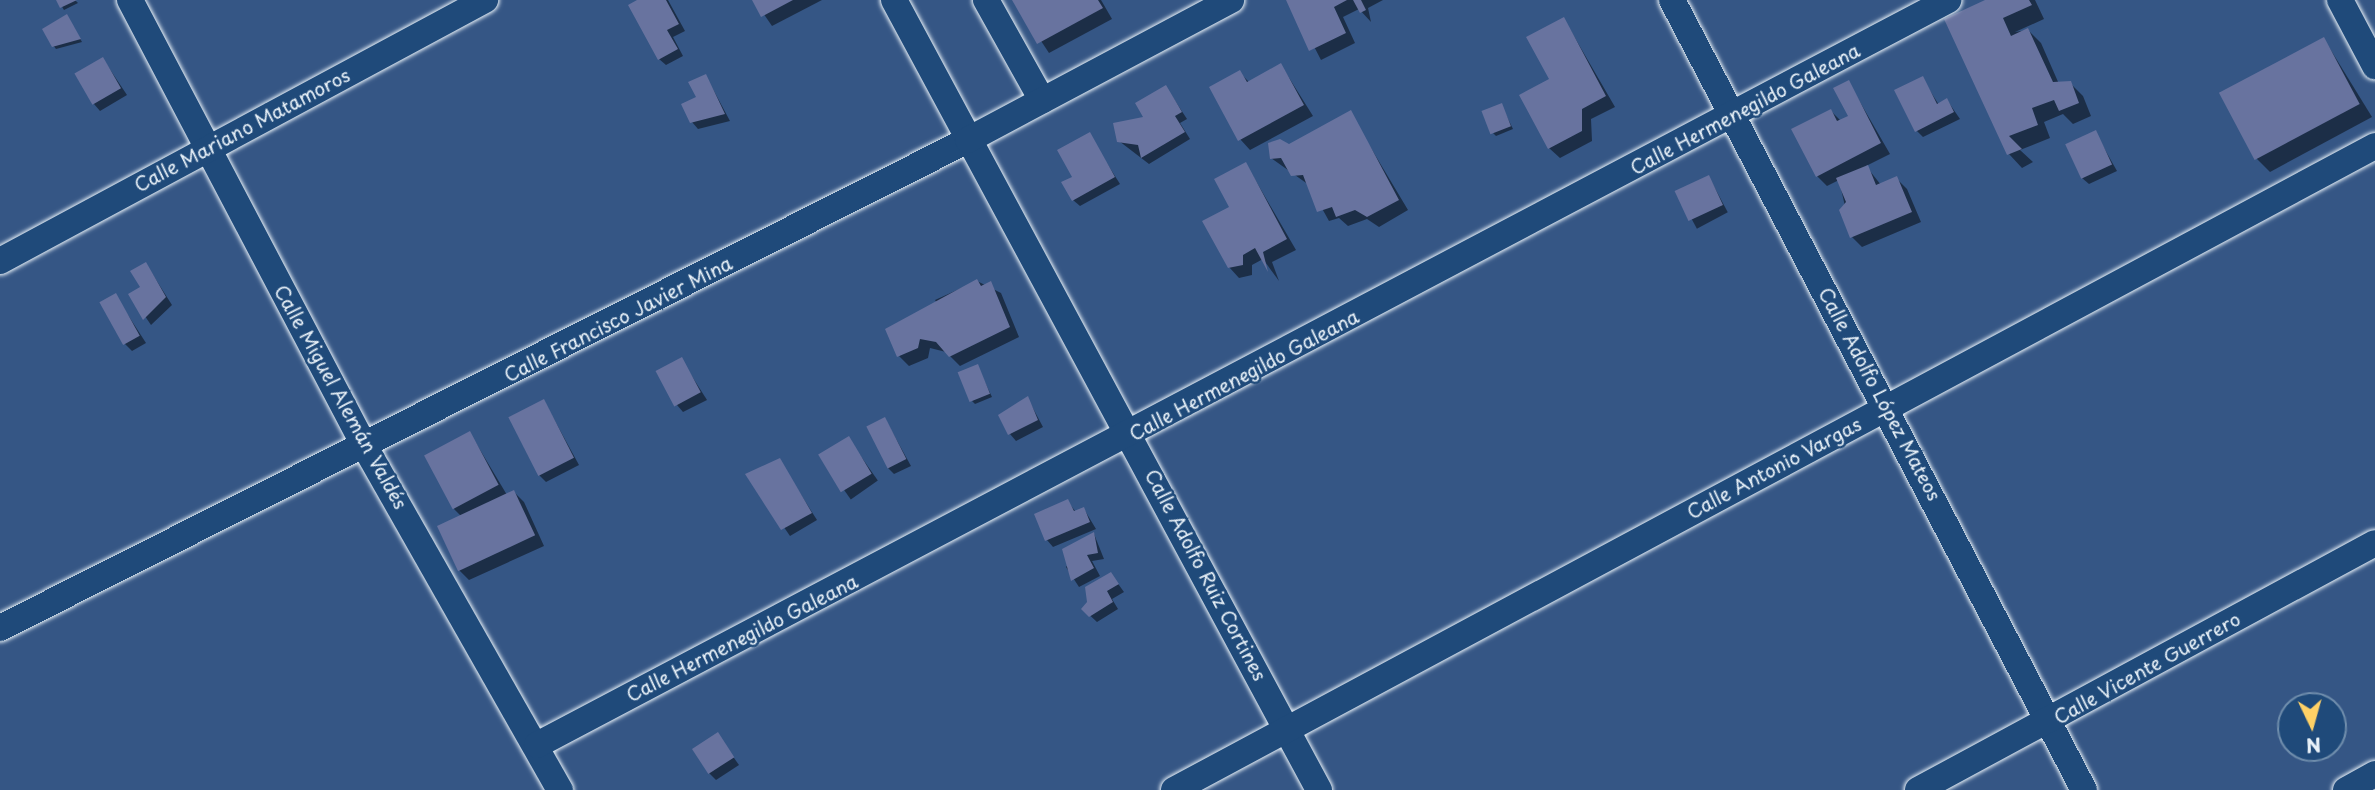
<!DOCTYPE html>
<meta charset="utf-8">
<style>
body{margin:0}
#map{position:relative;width:2375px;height:790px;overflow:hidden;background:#355685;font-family:"Playpen Sans",sans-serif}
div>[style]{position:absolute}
.shadow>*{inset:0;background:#0007;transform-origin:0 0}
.building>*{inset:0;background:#68739f;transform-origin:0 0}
.roads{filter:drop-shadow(0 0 2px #e8f1f8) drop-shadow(0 0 2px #e8f1f8)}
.minor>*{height:26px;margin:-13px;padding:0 13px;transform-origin:13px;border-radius:13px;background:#1f4a7a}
span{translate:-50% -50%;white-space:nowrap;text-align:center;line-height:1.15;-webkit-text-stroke:5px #1f4a7a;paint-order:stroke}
.street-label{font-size:19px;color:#e8f1f8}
.north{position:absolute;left:2277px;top:692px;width:70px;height:70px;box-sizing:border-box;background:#1f4a7a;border:2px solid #6f8dac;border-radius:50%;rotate:175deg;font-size:19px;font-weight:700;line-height:28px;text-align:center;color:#e8f1f8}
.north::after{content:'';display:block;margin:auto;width:24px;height:32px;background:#ffd166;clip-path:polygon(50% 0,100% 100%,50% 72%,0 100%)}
</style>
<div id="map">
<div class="shadow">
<i style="clip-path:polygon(58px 0,75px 0,78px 3px,64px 10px)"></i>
<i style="clip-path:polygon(641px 0,668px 0,685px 31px,673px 37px,683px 56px,666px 65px,659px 59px)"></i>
<i style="clip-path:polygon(754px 0,822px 0,772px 26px)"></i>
<i style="clip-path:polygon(1014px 0,1101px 0,1112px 19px,1049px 53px)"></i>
<i style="clip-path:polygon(1290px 0,1383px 0,1368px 8px,1371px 22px,1359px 9px,1343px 17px,1355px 43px,1321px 60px)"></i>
<i style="clip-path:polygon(1989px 0,2035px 0,2044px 19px,2015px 32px,2028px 30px,2041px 43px,2059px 84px,2070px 83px,2083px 96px,2091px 116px,2073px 124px,2063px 114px,2044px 122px,2050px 138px,2020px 150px,2033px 162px,2022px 168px,2009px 154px,1946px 20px)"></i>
<i style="clip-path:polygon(1564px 19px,1615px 107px,1591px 119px,1592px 141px,1560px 158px,1549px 148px,1551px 80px)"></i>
<i style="clip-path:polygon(69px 20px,82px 42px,56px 49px,53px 45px)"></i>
<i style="clip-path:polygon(2324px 39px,2372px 117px,2270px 172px,2256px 158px)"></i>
<i style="clip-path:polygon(103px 59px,127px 95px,100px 111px,94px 104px)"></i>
<i style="clip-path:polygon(1281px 65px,1313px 116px,1250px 150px,1240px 139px,1240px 73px,1249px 82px)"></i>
<i style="clip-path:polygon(706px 76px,730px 121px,698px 129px,692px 122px)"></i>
<i style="clip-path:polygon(1922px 78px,1939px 105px,1947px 100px,1960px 119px,1923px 137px,1916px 130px)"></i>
<i style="clip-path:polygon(1849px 83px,1890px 154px,1866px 166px,1881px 185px,1897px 179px,1907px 189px,1921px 222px,1862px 247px,1852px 237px,1839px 180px,1827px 186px,1817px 176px,1831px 111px,1841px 121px,1850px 117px)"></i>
<i style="clip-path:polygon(1166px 87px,1187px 119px,1180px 123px,1190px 139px,1149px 164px,1119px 141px,1146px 118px)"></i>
<i style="clip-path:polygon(1501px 105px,1513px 129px,1496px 136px,1493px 133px)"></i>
<i style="clip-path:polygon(1350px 113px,1408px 210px,1379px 227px,1367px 219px,1348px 226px,1339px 218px,1329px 221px,1309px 185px,1271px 158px)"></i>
<i style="clip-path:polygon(2095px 132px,2117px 171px,2089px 184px,2082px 178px)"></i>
<i style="clip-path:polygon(1089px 135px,1120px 184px,1080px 206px,1073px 200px,1074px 177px)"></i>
<i style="clip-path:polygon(1246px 164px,1296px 250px,1272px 262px,1279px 281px,1263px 259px,1252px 265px,1252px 275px,1239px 278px,1229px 267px,1231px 208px)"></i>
<i style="left:1709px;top:177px;width:40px;height:35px;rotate:62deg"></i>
<i style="clip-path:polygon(146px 264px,172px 305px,151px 325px,130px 294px,142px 288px)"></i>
<i style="clip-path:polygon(977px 281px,1001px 293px,1019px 337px,960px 366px,946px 352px,930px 348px,928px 358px,909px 366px,899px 356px,939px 307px,935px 300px)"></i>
<i style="clip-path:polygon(115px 295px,146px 343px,132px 351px,125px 344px)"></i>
<i style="clip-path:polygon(681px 359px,707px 400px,683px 412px,677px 405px)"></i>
<i style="clip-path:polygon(977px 366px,992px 397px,975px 404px,972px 401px)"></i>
<i style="clip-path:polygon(1028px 399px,1043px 427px,1016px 441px,1010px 434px)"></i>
<i style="clip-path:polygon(544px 401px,579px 465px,546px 482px,539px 475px)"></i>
<i style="clip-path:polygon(885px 419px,911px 466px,894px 474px,888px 468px)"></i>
<i style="clip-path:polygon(470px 433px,507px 495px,514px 492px,524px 502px,544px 546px,469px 580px,459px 570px,461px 516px,454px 509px)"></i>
<i style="left:848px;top:438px;width:52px;height:33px;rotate:55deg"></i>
<i style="clip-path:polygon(779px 460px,817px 520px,790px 536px,748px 475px)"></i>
<i style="clip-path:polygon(1068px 502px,1076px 512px,1084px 509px,1096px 529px,1053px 547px,1047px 540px)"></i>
<i style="clip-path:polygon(1094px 534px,1104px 559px,1092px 561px,1100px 576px,1079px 587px,1066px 567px)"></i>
<i style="clip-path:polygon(1111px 574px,1124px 592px,1112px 599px,1118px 609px,1097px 622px,1083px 609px)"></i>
<i style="clip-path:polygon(717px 734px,739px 765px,716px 780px,709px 773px)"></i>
</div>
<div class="building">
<i style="clip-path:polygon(56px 0,77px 0,60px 8px)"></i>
<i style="clip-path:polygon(637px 0,666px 0,679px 24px,667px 30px,678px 49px,658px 60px,628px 5px)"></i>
<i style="clip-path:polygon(752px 0,793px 0,761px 17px)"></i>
<i style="clip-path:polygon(1012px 0,1098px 0,1103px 8px,1037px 44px)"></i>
<i style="clip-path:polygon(1286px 0,1347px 0,1334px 7px,1346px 33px,1309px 51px)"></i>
<i style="clip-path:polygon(1353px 0,1361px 0,1366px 10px,1360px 13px)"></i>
<i style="clip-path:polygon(1985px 0,2029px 0,2032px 5px,2003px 18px,2011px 36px,2028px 28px,2053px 82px,2071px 81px,2079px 103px,2059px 111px,2054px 100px,2032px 108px,2038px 125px,2009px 136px,2022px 149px,2007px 155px,1944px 19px)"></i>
<i style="clip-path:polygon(67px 14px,81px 39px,52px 47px,42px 29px)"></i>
<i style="clip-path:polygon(1564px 17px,1606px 96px,1582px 109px,1582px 131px,1548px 149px,1519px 95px,1549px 79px,1526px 37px)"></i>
<i style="left:2324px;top:37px;width:76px;height:119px;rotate:62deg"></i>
<i style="left:103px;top:57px;width:36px;height:33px;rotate:60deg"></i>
<i style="clip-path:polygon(1281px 63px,1304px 105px,1238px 141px,1209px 87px,1240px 70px,1247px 82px)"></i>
<i style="clip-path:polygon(706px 74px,725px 114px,690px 123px,681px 104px,696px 97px,688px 82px)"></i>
<i style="clip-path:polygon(1923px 76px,1937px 104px,1947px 98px,1954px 112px,1915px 132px,1894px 90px)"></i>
<i style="clip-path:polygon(1849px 80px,1881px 143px,1816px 177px,1791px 129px,1831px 109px,1837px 121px,1848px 116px,1833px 88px)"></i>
<i style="clip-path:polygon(1166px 85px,1182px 112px,1175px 116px,1185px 132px,1141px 158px,1138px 145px,1117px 142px,1113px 123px,1143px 117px,1135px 103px)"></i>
<i style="left:1502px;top:103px;width:25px;height:22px;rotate:69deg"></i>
<i style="clip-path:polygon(1351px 110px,1399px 200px,1367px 217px,1355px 210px,1336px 217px,1332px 207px,1317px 212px,1303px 175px,1291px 176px,1281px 158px,1270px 159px,1268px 143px,1280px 139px,1289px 144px)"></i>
<i style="left:2096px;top:130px;width:38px;height:34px;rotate:65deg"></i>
<i style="clip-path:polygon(1090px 132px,1115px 177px,1072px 201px,1061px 182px,1072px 177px,1057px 150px)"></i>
<i style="clip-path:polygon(1246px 162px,1287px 239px,1263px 252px,1268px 272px,1255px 248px,1243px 255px,1243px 265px,1228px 268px,1202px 221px,1229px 207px,1214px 179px)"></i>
<i style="clip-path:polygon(1868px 165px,1876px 185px,1897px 176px,1912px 212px,1850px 238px,1839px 210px,1846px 202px,1836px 178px)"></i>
<i style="left:1709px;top:175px;width:33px;height:38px;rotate:65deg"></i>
<i style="clip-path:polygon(146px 262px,166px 297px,143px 320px,128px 294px,140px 287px,130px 271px)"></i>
<i style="clip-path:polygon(977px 279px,981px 286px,991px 281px,1010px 327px,949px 357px,936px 342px,920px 339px,918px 348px,897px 357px,885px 329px)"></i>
<i style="left:116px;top:293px;width:49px;height:19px;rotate:61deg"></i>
<i style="left:682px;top:357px;width:40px;height:30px;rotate:62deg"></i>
<i style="left:978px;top:364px;width:32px;height:22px;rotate:68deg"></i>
<i style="clip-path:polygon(1028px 396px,1038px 420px,1008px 435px,998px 415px)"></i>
<i style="left:544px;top:399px;width:66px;height:40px;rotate:63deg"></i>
<i style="left:885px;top:417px;width:47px;height:21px;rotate:63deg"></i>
<i style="left:470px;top:431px;width:61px;height:52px;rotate:62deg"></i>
<i style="left:849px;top:436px;width:44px;height:36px;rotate:59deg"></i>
<i style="clip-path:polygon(780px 458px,812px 513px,781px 530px,745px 474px)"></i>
<i style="left:514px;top:490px;width:50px;height:85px;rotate:65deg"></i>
<i style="clip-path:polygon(1068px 499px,1074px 511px,1084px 507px,1090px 522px,1045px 541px,1034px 514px)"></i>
<i style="clip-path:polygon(1094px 532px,1098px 553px,1087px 555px,1094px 568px,1071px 581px,1062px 549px)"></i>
<i style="clip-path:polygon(1111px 572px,1119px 584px,1107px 591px,1113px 602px,1089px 617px,1081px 609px,1087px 602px,1085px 587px)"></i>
<i style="left:718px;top:732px;width:30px;height:31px;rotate:57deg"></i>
</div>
<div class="roads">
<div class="minor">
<i style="left:130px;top:0;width:505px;rotate:62.27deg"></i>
<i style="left:365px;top:447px;width:395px;rotate:60.4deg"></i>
<i style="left:894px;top:0;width:897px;rotate:61.72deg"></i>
<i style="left:986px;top:0;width:115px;rotate:60.8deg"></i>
<i style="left:1672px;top:0;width:891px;rotate:62.46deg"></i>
<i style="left:2340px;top:0;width:75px;rotate:62.1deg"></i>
<i style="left:0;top:261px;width:551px;rotate:-28.29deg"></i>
<i style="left:0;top:628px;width:1084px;rotate:-26.75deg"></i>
<i style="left:968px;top:140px;width:298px;rotate:-28deg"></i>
<i style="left:537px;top:745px;width:1596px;rotate:-27.83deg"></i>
<i style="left:1174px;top:790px;width:1363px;rotate:-28.2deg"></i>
<i style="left:1918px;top:790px;width:519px;rotate:-28.39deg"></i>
<i style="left:2346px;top:790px;width:33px;rotate:-29deg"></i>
</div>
</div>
<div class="street-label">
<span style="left:1745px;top:109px;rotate:-28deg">Calle Hermenegildo Galeana</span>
<span style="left:242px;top:130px;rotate:-28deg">Calle Mariano Matamoros</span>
<span style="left:618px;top:319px;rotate:-27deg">Calle Francisco Javier Mina</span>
<span style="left:1244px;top:375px;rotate:-28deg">Calle Hermenegildo Galeana</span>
<span style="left:1880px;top:394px;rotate:62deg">Calle Adolfo López Mateos</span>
<span style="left:341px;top:397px;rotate:61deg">Calle Miguel Alemán Valdés</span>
<span style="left:1774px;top:468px;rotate:-28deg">Calle Antonio Vargas</span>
<span style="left:1206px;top:575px;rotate:62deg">Calle Adolfo Ruiz Cortines</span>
<span style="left:742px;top:638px;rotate:-27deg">Calle Hermenegildo Galeana</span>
<span style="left:2147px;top:668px;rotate:-29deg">Calle Vicente Guerrero</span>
</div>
<div class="north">N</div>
</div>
